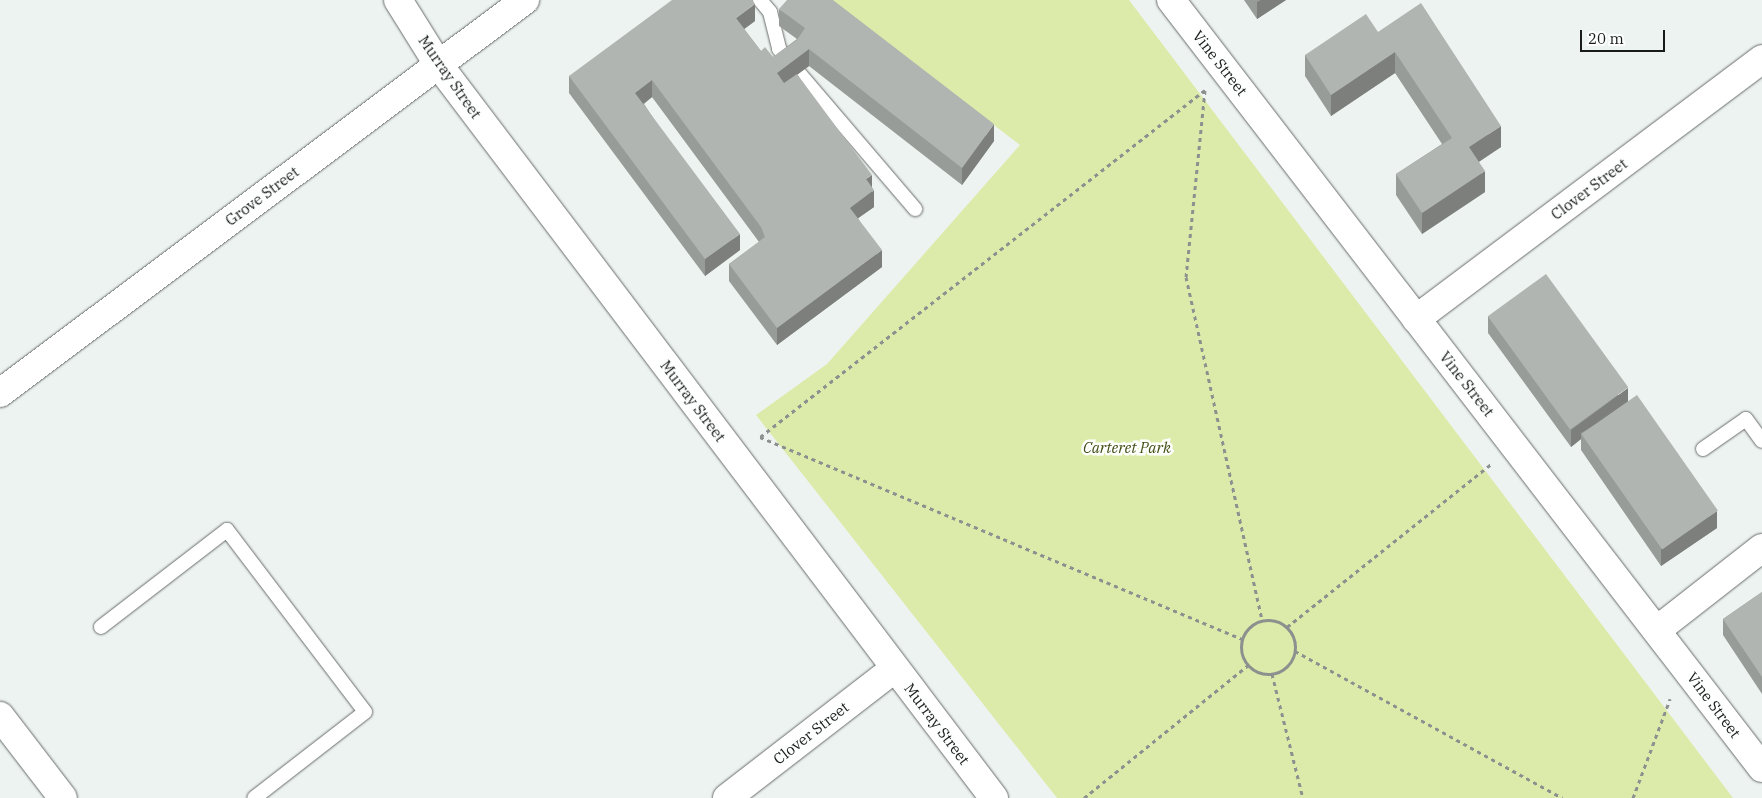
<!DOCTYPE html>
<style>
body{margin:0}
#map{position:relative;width:1762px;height:798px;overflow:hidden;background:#edf3f0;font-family:"IBM Plex Serif",serif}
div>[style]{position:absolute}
.green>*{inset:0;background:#ddebaa}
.path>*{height:3px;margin-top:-1.5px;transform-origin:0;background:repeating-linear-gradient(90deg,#8c908e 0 4px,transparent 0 8px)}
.path>.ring{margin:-1.5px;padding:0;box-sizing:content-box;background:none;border:3px solid #8c908e;border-radius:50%}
.roads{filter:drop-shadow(0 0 1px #686c6a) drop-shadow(0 0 1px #686c6a)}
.service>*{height:14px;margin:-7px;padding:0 7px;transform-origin:7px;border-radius:7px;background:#fff}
.minor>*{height:28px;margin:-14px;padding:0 14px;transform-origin:14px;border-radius:14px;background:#fff}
.wall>*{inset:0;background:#989c98}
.shaded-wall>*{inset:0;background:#7c7f7c}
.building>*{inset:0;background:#b1b5b1;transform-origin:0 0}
span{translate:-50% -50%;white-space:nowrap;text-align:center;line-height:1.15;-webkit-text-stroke:5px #fdfffe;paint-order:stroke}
.street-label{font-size:15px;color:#191b1a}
.park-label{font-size:15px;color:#454e15;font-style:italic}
.scale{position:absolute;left:1580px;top:30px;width:85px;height:22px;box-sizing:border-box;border:2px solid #191b1a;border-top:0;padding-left:6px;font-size:15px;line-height:18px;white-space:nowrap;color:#191b1a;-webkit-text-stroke:4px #fdfffe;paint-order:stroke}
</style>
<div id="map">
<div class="green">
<i style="clip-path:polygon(831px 0,1129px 0,1733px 798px,1057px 798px,756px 415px,827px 364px,1020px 145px)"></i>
</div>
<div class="path">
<i style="left:1205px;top:90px;width:564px;rotate:142.05deg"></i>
<i style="left:760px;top:437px;width:523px;rotate:22.74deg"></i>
<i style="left:1205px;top:90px;width:188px;rotate:95.8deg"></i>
<i style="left:1186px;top:277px;width:351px;rotate:77.5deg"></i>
<i class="ring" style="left:1241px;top:620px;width:51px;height:51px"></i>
<i style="left:1287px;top:627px;width:261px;rotate:-38.6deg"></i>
<i style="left:1295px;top:651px;width:305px;rotate:28.8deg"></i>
<i style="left:1272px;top:674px;width:128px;rotate:76deg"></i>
<i style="left:1084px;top:798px;width:211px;rotate:-39deg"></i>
<i style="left:1633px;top:798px;width:106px;rotate:-69.5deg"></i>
</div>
<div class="roads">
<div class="service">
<i style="left:760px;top:0;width:16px;rotate:50deg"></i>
<i style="left:770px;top:12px;width:38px;rotate:76deg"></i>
<i style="left:779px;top:49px;width:17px;rotate:50deg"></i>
<i style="left:799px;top:73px;width:179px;rotate:49.5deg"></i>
<i style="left:1703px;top:449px;width:52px;rotate:-34.9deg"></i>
<i style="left:1746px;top:419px;width:27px;rotate:54deg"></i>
<i style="left:101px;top:627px;width:159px;rotate:-37.6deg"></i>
<i style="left:227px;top:530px;width:228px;rotate:52.8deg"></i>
<i style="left:365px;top:712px;width:140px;rotate:142.2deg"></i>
</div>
<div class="minor">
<i style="left:398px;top:0;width:75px;rotate:58deg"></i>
<i style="left:438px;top:64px;width:921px;rotate:52.86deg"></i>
<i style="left:1171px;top:0;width:969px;rotate:52.42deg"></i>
<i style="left:1416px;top:319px;width:433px;rotate:-36.9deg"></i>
<i style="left:0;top:393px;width:656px;rotate:-36.82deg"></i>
<i style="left:1657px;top:630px;width:133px;rotate:-38deg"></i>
<i style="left:0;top:716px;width:103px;rotate:52.5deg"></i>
<i style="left:727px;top:798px;width:212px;rotate:-37.7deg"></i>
</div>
</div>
<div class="wall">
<i style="clip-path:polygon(1244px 0,1286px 0,1257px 19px)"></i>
<i style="clip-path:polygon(779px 9px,994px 141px,962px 185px,809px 66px,797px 74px,872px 188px,874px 207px,858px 218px,882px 267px,777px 345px,729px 281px,729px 264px,759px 242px,652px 97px,644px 104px,740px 250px,705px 276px,569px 93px,569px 76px,755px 21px,744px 29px,761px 51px,773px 57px,797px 39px,779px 26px)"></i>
<i style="clip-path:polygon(1378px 32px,1501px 147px,1479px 162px,1485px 192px,1422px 234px,1396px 195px,1396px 174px,1442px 144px,1395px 73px,1331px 116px,1305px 76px,1305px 55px)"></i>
<i style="clip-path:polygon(1488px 316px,1628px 401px,1717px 528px,1661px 566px,1581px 450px,1581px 439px,1571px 447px,1488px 333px)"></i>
<i style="clip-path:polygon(1762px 592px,1762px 694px,1723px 635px,1723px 619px)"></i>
</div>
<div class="shaded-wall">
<i style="clip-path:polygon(1261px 0,1286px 0,1257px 19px,1257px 2px)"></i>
<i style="clip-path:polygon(755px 4px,755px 21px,736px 35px,736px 18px)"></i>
<i style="clip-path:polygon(809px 49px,809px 66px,777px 90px,777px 73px)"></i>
<i style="clip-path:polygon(1395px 52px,1395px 73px,1331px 116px,1331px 95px)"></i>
<i style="clip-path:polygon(652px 80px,652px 97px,635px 110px,635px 93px)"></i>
<i style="clip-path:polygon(994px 124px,994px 141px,962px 185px,962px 168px)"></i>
<i style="clip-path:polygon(1501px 126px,1501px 147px,1469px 168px,1469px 147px)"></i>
<i style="clip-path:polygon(1485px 171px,1485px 192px,1422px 234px,1422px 213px)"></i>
<i style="clip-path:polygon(872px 175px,872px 192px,874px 190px,874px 207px,850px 224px,850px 208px,866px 179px)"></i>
<i style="clip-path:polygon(740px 234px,740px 250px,705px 276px,705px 259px)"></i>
<i style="clip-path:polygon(882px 250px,882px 267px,777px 345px,777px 328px)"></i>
<i style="clip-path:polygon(1628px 388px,1628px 405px,1581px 433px,1581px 439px,1571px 447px,1571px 430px)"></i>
<i style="clip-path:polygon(1717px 511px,1717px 528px,1661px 566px,1661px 549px)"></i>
</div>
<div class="building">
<i style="clip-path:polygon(672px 0,752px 0,755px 4px,736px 18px,761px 51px,765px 47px,773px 57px,797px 40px,805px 28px,779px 9px,787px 0,833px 0,994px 124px,962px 168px,809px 49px,777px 73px,784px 83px,797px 74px,872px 175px,866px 179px,874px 190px,850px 208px,882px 250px,777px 328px,729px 264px,765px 237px,761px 227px,652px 80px,635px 93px,740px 234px,705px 259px,569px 76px)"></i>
<i style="clip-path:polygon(1421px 3px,1501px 126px,1469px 147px,1485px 171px,1422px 213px,1396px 174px,1452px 138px,1395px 52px,1331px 95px,1305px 55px,1366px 14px,1378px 32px)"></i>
<i style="left:1546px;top:274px;width:140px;height:72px;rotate:54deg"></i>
<i style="left:1637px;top:395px;width:141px;height:68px;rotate:55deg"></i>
<i style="clip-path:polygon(1762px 592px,1762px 677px,1723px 619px)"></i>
</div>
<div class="street-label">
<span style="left:1220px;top:63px;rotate:52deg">Vine Street</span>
<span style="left:450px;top:77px;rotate:55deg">Murray Street</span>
<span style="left:1589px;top:189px;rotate:-37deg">Clover Street</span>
<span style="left:262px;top:196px;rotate:-37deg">Grove Street</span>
<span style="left:1467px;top:384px;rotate:52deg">Vine Street</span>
<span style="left:693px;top:401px;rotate:53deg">Murray Street</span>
<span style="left:1714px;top:705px;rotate:53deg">Vine Street</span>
<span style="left:937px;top:724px;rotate:53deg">Murray Street</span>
<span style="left:811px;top:733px;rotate:-38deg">Clover Street</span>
</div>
<div class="park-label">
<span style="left:1127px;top:448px">Carteret Park</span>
</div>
<div class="scale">20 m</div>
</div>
